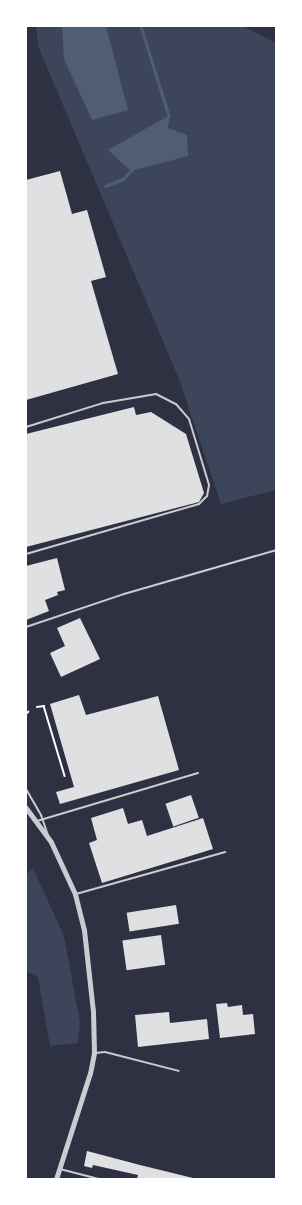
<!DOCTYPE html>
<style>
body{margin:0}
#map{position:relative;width:302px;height:1205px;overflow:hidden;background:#2d3142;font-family:"Sofia Sans Condensed",sans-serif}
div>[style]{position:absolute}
.green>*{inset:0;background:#3c4559}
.water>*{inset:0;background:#4f5d75}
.stream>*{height:2.5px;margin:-1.25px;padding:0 1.25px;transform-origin:1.25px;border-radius:1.25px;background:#4f5d75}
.building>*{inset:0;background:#e0e0e3;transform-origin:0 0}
.path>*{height:1.5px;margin:-0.75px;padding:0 0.75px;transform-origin:0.75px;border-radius:0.75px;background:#fff}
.service>*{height:2px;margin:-1px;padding:0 1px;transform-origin:1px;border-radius:1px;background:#caccd0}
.tertiary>*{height:5px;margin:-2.5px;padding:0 2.5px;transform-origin:2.5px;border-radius:2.5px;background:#caccd0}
span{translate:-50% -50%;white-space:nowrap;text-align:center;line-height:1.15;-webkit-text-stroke:4px #fff;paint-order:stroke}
.frame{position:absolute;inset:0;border:27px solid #fff;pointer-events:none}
</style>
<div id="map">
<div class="green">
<i style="clip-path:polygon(36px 26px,243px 26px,276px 43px,276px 490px,221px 504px,179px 379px,38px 46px)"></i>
<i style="clip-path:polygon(33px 868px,64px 936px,80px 1022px,78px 1043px,50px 1046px,38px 977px,26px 971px,26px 875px)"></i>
</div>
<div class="water">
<i style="clip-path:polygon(62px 26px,106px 26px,128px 110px,92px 120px,64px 59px)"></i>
<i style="clip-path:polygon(170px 115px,168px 128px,187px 135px,188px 156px,131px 171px,108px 150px)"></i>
</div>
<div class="stream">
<i style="left:141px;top:26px;width:94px;rotate:72.7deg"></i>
<i style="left:105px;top:186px;width:19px;rotate:-21deg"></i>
<i style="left:123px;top:179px;width:15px;rotate:-48deg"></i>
</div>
<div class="building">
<i style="clip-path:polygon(60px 171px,72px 214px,87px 210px,106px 277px,91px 281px,118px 374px,26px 400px,26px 180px)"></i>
<i style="clip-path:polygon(134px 407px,136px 415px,151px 412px,186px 434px,204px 493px,199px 502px,26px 547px,26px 434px)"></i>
<i style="clip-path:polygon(57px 558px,65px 590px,57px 592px,58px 595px,45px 600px,49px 611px,26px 620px,26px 566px)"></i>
<i style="clip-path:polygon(80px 618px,100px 659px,61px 677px,50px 653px,65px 646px,57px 628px)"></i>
<i style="clip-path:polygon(79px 695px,86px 715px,158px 696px,179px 770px,60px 804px,56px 792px,74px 787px,50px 704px)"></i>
<i style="left:191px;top:795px;width:24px;height:27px;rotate:71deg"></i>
<i style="clip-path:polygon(123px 808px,128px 824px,142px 820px,147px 836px,203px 818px,213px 849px,102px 883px,89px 843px,97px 840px,91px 818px)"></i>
<i style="left:176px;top:905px;width:19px;height:50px;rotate:81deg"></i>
<i style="left:161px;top:935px;width:30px;height:39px;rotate:82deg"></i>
<i style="clip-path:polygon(227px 1003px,228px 1007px,242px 1005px,243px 1015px,253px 1014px,255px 1034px,220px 1038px,216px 1004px)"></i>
<i style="clip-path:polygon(169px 1012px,170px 1023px,207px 1019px,209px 1039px,138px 1047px,135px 1015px)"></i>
<i style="clip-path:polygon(87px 1151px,140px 1165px,197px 1179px,137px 1179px,138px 1175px,93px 1165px,92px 1168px,84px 1166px)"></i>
</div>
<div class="path">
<i style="left:37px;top:707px;width:7px;rotate:-8deg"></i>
<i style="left:44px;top:706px;width:73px;rotate:73.3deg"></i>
<i style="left:26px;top:714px;width:3px;rotate:-45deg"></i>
</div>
<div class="service">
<i style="left:26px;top:427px;width:81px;rotate:-17.3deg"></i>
<i style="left:103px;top:403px;width:54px;rotate:-9.6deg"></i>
<i style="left:156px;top:394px;width:22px;rotate:27deg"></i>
<i style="left:176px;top:404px;width:20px;rotate:49deg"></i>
<i style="left:189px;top:419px;width:69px;rotate:73.1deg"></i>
<i style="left:209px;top:485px;width:11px;rotate:100deg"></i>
<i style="left:207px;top:496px;width:11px;rotate:135deg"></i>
<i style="left:199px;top:504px;width:180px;rotate:163.9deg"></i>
<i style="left:26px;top:627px;width:103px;rotate:-18.6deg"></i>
<i style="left:124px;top:594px;width:158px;rotate:-16.1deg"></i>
<i style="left:26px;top:789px;width:30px;rotate:60deg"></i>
<i style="left:41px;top:815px;width:21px;rotate:71deg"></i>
<i style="left:37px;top:821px;width:168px;rotate:-16.6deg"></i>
<i style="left:76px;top:894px;width:155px;rotate:-15.7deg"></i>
<i style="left:95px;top:1053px;width:10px;rotate:-6deg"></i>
<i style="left:105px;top:1052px;width:76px;rotate:14.4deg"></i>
<i style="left:60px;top:1169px;width:40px;rotate:14.4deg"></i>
</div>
<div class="tertiary">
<i style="left:26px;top:808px;width:42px;rotate:53.7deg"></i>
<i style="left:51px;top:842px;width:57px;rotate:65.2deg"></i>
<i style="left:75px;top:894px;width:37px;rotate:76deg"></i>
<i style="left:84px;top:930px;width:81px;rotate:83.7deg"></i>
<i style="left:93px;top:1011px;width:42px;rotate:88.6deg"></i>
<i style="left:94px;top:1053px;width:20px;rotate:101deg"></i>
<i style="left:90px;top:1073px;width:111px;rotate:107.8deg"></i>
</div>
<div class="frame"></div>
</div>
